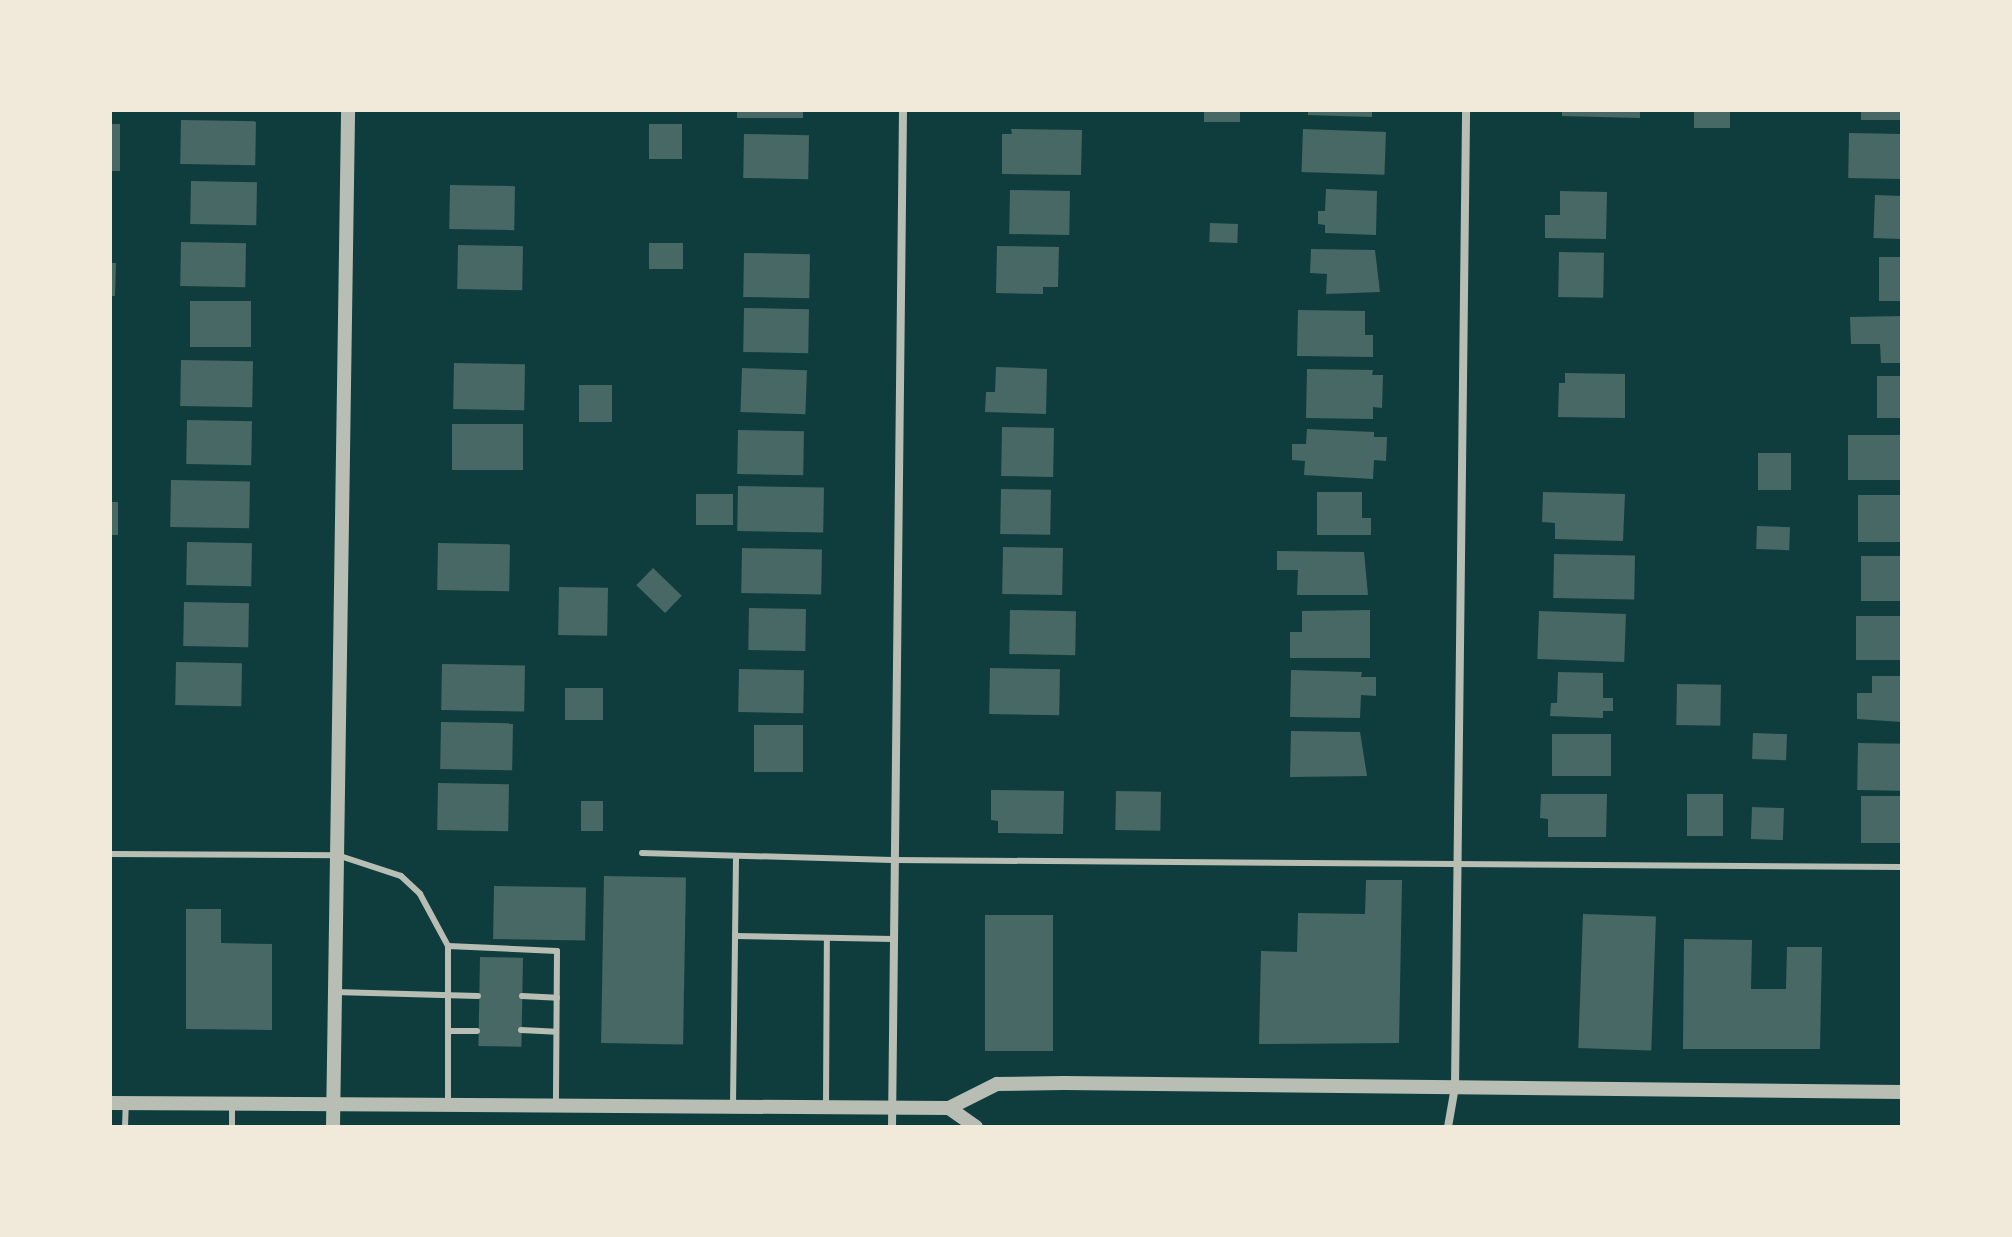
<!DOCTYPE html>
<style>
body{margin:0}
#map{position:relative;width:2012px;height:1237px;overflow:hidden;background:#0f3d3e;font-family:"Noto Serif",serif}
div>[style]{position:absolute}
.building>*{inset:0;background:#486865;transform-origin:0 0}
.service>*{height:6px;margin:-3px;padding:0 3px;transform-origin:3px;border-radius:3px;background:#b8beb3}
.minor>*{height:8px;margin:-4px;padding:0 4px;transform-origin:4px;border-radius:4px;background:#b8beb3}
.tertiary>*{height:14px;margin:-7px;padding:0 7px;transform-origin:7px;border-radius:7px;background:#b8beb3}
span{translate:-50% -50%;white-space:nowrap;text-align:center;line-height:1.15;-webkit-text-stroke:8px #f1e9da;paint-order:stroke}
.frame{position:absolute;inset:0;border:112px solid #f1e9da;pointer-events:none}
</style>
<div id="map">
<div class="building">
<i style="left:737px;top:110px;width:66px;height:8px"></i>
<i style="left:1204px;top:110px;width:36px;height:12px"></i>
<i style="clip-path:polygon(1308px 110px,1372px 110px,1372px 117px,1308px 115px)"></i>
<i style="clip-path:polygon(1562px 110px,1640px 110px,1640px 118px,1562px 116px)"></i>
<i style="left:1694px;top:110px;width:36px;height:18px"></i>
<i style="left:1861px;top:110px;width:41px;height:10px"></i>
<i style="left:181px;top:120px;width:75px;height:44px;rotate:1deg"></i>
<i style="left:110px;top:124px;width:10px;height:47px"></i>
<i style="left:649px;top:124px;width:33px;height:35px"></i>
<i style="clip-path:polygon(1011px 129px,1082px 130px,1081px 175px,1002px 174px,1002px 134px,1012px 134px)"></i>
<i style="left:1303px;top:129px;width:83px;height:43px;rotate:2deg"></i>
<i style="left:1849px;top:133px;width:53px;height:45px;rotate:1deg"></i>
<i style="left:744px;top:134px;width:65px;height:44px;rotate:1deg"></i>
<i style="left:191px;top:181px;width:66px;height:43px;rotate:1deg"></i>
<i style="left:450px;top:185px;width:65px;height:44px;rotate:1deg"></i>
<i style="clip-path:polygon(1326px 189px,1377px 191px,1376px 235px,1325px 233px,1325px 225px,1318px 224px,1318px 211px,1325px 211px)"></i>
<i style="left:1010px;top:190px;width:60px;height:44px;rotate:1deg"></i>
<i style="clip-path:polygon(1560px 191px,1607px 192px,1606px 239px,1545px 238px,1545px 215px,1560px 215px)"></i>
<i style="left:1875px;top:195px;width:27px;height:43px;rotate:2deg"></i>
<i style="left:1210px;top:223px;width:28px;height:19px;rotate:2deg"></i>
<i style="left:181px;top:242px;width:65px;height:44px;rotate:1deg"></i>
<i style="left:649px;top:243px;width:34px;height:26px"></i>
<i style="left:458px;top:245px;width:65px;height:44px;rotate:1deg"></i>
<i style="clip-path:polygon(997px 246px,1059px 247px,1058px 287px,1043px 287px,1043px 294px,996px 293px)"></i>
<i style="clip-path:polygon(1311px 249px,1375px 250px,1380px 292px,1326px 294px,1327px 274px,1310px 273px)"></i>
<i style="left:1559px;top:252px;width:45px;height:45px;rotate:1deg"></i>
<i style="left:744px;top:253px;width:66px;height:44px;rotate:1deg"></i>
<i style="left:1879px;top:257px;width:23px;height:44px"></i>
<i style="clip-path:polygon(110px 263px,116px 263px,115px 296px,110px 296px)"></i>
<i style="left:190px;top:301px;width:61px;height:46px"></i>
<i style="left:744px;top:308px;width:65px;height:44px;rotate:1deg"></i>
<i style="clip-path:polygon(1298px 310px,1365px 311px,1365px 335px,1373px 335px,1373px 357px,1297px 356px)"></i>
<i style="clip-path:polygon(1902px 316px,1902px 363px,1881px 363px,1880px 344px,1851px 344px,1850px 317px)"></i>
<i style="left:181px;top:360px;width:72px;height:46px;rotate:1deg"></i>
<i style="left:454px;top:363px;width:71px;height:46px;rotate:1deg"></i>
<i style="clip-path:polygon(996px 367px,1047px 369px,1046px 414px,985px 412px,986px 392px,995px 392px)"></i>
<i style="left:742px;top:368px;width:65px;height:44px;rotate:2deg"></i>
<i style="clip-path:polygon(1307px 369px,1373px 370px,1372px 375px,1383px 375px,1382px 408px,1373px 407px,1373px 419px,1306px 418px)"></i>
<i style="clip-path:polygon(1565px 373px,1625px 374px,1625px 418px,1558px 417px,1559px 383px,1565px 383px)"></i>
<i style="left:1877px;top:376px;width:25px;height:42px"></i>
<i style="left:579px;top:385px;width:33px;height:37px"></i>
<i style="left:187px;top:420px;width:65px;height:44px;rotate:1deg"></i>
<i style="left:452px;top:424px;width:71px;height:46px"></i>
<i style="left:1002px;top:427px;width:52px;height:49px;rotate:1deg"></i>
<i style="clip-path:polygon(1307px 429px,1374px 432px,1374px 437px,1387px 437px,1386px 461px,1374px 460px,1373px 479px,1304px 475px,1305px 461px,1292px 460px,1292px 444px,1306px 444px)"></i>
<i style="left:738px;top:430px;width:66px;height:44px;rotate:1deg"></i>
<i style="left:1848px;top:435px;width:54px;height:45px"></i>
<i style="left:1791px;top:453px;width:37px;height:33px;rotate:90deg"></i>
<i style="left:171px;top:480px;width:79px;height:47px;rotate:1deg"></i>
<i style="left:738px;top:486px;width:86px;height:45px;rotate:1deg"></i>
<i style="left:1001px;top:489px;width:50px;height:45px;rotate:1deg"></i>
<i style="clip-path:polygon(1317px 492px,1362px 492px,1362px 518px,1371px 518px,1371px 535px,1317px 535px)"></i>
<i style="clip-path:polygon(1543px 492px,1625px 494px,1623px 541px,1555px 539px,1555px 523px,1542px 522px)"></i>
<i style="left:696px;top:494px;width:37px;height:31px"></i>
<i style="left:1858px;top:495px;width:44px;height:47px"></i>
<i style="left:110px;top:502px;width:8px;height:33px"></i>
<i style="left:1757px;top:526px;width:33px;height:23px;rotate:2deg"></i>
<i style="left:187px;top:542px;width:65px;height:43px;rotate:1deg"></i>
<i style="left:438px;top:543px;width:72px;height:47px;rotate:1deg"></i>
<i style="left:1003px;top:547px;width:60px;height:47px;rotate:1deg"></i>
<i style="left:742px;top:548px;width:80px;height:45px;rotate:1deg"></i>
<i style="clip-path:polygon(1277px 551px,1364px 552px,1368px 595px,1297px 595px,1298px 570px,1277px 570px)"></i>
<i style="left:1554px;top:554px;width:81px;height:44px;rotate:1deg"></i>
<i style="left:1861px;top:556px;width:41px;height:45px"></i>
<i style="left:653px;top:568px;width:40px;height:24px;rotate:44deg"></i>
<i style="left:559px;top:587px;width:49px;height:48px;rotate:1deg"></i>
<i style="left:184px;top:602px;width:65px;height:44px;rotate:1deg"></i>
<i style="left:749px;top:608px;width:57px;height:42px;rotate:1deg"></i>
<i style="left:1010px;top:610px;width:66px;height:44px;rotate:1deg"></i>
<i style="clip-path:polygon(1370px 610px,1370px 658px,1290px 658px,1290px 632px,1302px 632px,1302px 611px)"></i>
<i style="left:1539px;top:611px;width:87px;height:48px;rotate:2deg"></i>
<i style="left:1902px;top:616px;width:44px;height:46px;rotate:90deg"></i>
<i style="left:176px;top:662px;width:66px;height:43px;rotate:1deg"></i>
<i style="left:442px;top:664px;width:83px;height:46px;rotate:1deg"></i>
<i style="left:990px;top:668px;width:70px;height:46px;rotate:1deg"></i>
<i style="left:739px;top:669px;width:65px;height:43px;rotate:1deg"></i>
<i style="clip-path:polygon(1291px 670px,1362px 672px,1361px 677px,1376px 677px,1376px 696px,1361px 695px,1360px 718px,1290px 717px)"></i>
<i style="clip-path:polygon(1558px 672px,1603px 673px,1603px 698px,1613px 698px,1613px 711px,1603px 711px,1603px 718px,1550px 716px,1551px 703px,1557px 703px)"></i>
<i style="clip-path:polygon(1872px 676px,1902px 676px,1902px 722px,1857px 719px,1857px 693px,1872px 693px)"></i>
<i style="left:1677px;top:684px;width:44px;height:41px;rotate:1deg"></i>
<i style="left:565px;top:688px;width:38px;height:32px"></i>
<i style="left:441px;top:722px;width:72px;height:47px;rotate:1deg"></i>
<i style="left:803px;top:725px;width:47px;height:49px;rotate:90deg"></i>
<i style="clip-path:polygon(1291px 731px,1360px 732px,1367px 776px,1290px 777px)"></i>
<i style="left:1753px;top:733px;width:34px;height:26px;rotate:2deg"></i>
<i style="left:1611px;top:734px;width:42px;height:59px;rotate:90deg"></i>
<i style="left:1858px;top:743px;width:44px;height:47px;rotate:1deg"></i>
<i style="left:438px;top:783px;width:71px;height:47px;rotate:1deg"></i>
<i style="clip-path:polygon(991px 790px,1064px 791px,1063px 834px,998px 833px,998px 821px,991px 820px)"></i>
<i style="left:1116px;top:791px;width:45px;height:39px;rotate:1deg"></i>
<i style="clip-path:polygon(1541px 794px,1607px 794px,1606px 837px,1548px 837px,1548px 819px,1540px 818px)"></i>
<i style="left:1687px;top:794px;width:36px;height:42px"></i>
<i style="left:1861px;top:796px;width:41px;height:47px"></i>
<i style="left:581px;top:801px;width:22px;height:30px"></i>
<i style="left:1752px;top:807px;width:32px;height:32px;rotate:2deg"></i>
<i style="left:604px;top:876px;width:82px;height:167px;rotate:1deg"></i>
<i style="clip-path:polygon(1366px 880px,1402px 880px,1399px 1043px,1259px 1044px,1261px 951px,1297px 952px,1298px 913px,1365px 914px)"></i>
<i style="left:494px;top:886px;width:92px;height:53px;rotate:1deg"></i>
<i style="clip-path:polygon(186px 909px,221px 909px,221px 943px,272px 944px,272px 1030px,186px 1029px)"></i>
<i style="left:1583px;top:914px;width:73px;height:134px;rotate:2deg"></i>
<i style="left:985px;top:915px;width:68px;height:136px"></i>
<i style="clip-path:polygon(1684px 939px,1752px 940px,1751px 989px,1786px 989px,1787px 947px,1822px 947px,1820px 1049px,1683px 1049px)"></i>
<i style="left:480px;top:957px;width:43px;height:89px;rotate:1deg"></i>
</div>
<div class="service">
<i style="left:642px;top:853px;width:250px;rotate:1.6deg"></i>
<i style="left:892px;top:860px;width:1010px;rotate:0.4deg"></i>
<i style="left:110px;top:854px;width:227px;rotate:0.3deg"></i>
<i style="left:337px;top:855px;width:67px;rotate:18.2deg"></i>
<i style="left:401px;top:876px;width:26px;rotate:43deg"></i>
<i style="left:420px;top:894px;width:59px;rotate:61.7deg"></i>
<i style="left:448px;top:946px;width:109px;rotate:2.6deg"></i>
<i style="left:557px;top:951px;width:156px;rotate:90.4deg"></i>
<i style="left:735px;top:936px;width:158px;rotate:1.1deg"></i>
<i style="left:335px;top:992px;width:143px;rotate:1.6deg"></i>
<i style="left:522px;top:996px;width:35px;rotate:3deg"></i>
<i style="left:521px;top:1030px;width:35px;rotate:3deg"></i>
<i style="left:448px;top:1031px;width:29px"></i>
<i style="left:733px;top:1104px;width:248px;rotate:-89.3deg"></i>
<i style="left:232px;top:1105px;width:22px;rotate:90deg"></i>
<i style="left:448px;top:1106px;width:160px;rotate:-90deg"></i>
<i style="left:826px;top:1107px;width:169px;rotate:-89.7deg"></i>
<i style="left:125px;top:1127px;width:24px;rotate:-88deg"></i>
</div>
<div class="minor">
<i style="left:892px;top:1127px;width:1017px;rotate:-89.38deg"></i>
<i style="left:1448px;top:1127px;width:41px;rotate:-80.1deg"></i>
<i style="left:1455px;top:1087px;width:977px;rotate:-89.35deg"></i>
</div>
<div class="tertiary">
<i style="left:110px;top:1103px;width:839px;rotate:0.34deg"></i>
<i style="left:949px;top:1108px;width:54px;rotate:-26.6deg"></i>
<i style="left:997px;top:1084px;width:67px;rotate:-0.9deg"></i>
<i style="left:1064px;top:1083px;width:838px;rotate:0.62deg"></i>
<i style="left:949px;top:1108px;width:33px;rotate:35deg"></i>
<i style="left:333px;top:1127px;width:1017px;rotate:-89.15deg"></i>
</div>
<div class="frame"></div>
</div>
